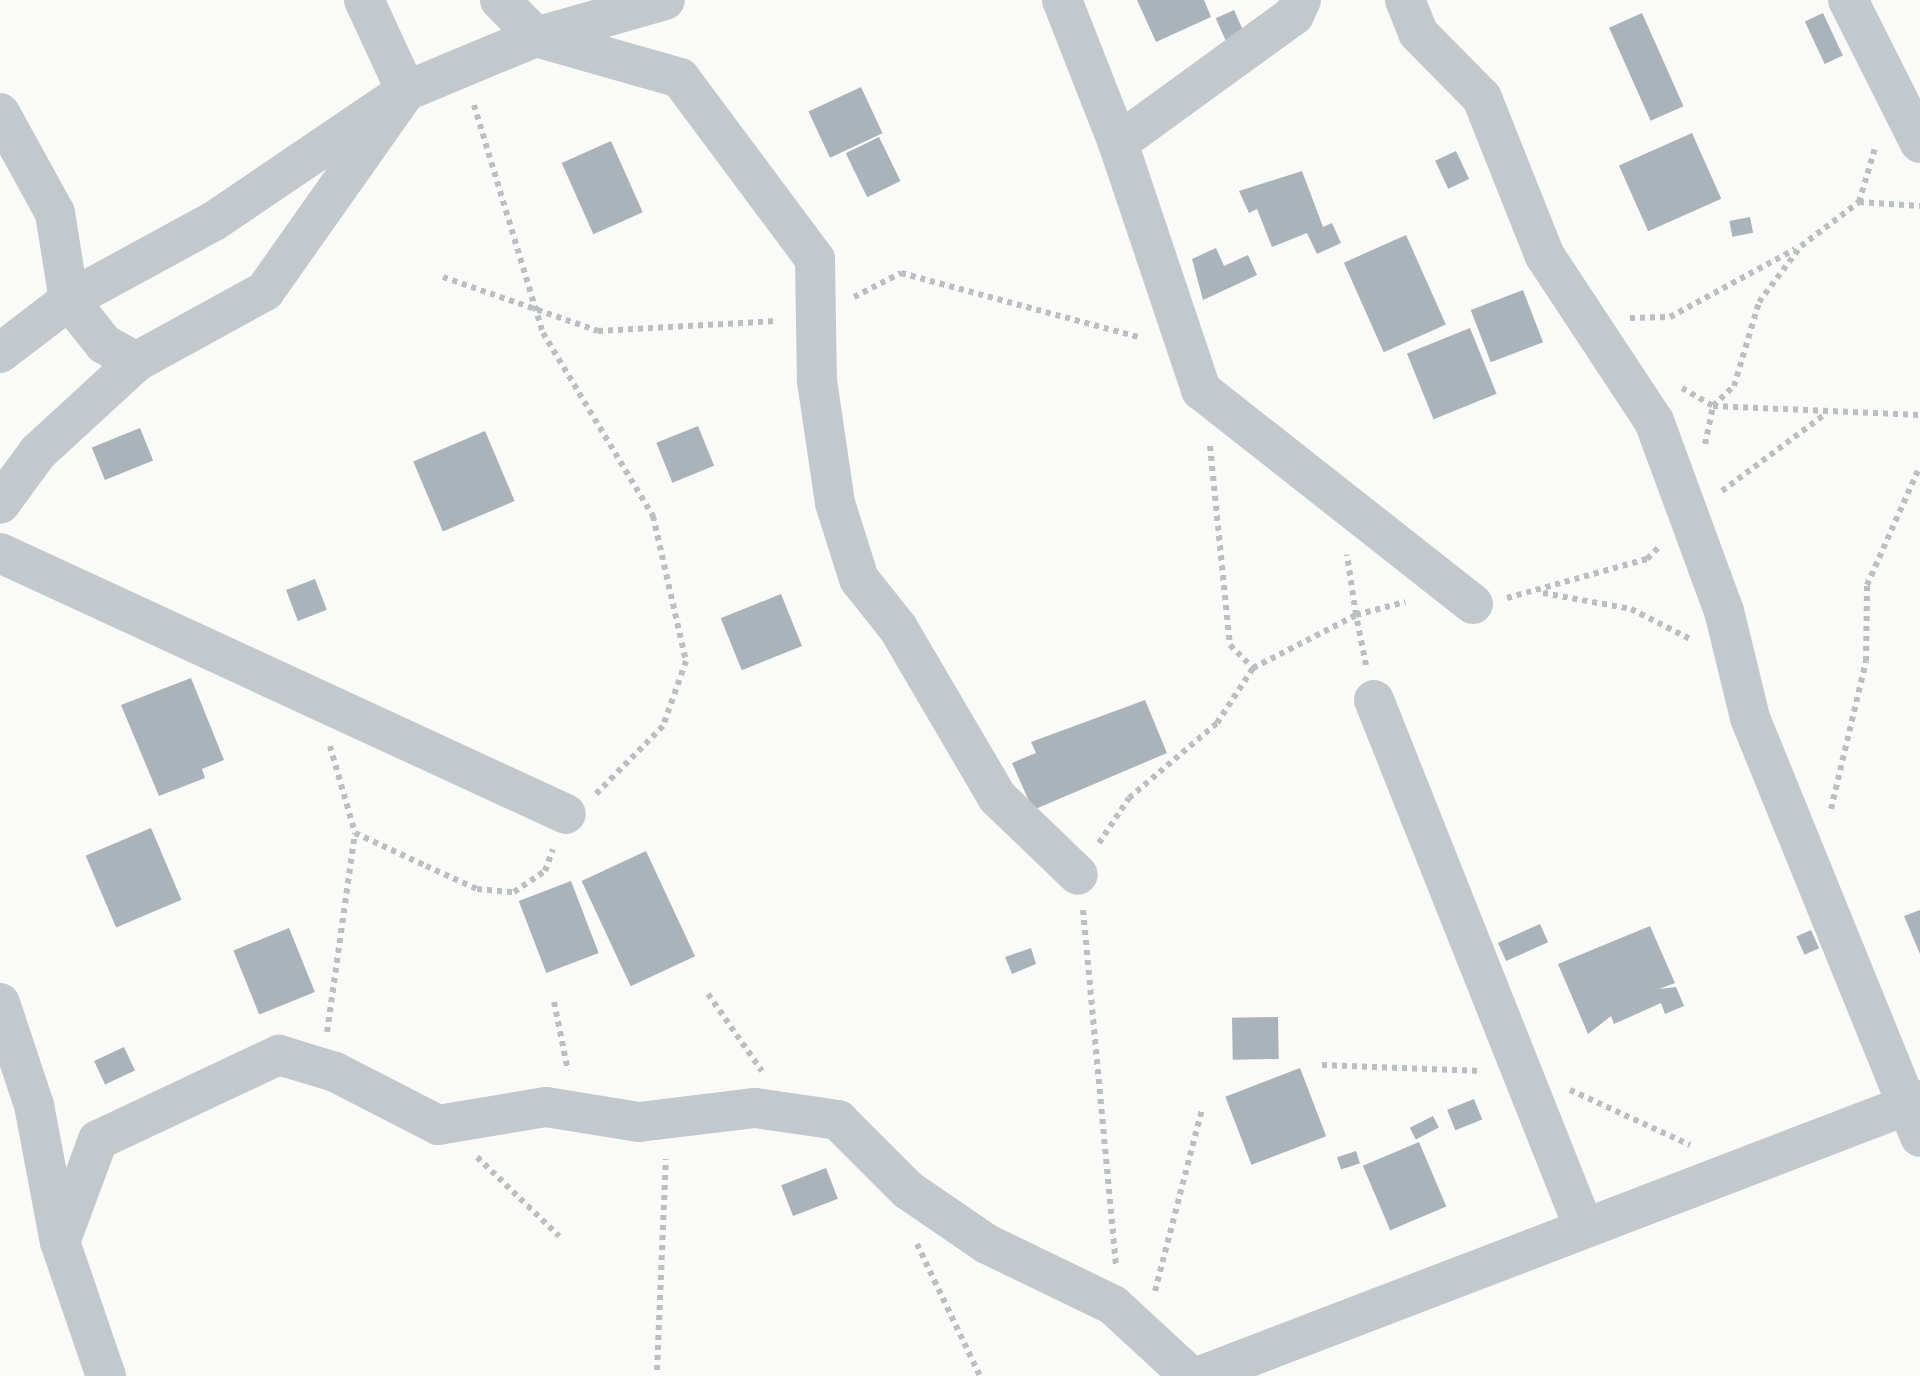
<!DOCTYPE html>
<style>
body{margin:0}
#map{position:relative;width:1920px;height:1376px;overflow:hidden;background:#fafaf8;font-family:Mulish,sans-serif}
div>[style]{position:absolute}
.building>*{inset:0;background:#aab3b9;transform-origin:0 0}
.path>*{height:6px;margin-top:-3px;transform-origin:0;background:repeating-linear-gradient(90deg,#bbbfc2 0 5px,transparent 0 10px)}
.minor>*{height:40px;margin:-20px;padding:0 20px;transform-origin:20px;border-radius:20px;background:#c3c8cc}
span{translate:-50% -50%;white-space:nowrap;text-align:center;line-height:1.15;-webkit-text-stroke:10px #fff;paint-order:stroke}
</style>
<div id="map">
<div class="building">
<i style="clip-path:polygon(1137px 0,1204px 0,1211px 17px,1156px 42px)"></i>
<i style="left:1234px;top:10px;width:27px;height:20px;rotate:66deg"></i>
<i style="left:1642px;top:13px;width:102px;height:36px;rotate:66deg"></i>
<i style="left:1823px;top:13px;width:47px;height:20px;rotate:65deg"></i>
<i style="left:861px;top:87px;width:51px;height:58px;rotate:65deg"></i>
<i style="left:1692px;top:133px;width:72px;height:80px;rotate:66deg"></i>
<i style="left:879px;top:137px;width:49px;height:37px;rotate:64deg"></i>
<i style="left:611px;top:141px;width:78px;height:54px;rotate:66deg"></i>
<i style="left:1456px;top:151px;width:31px;height:23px;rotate:65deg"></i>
<i style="clip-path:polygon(1302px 171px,1323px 227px,1332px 223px,1341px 243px,1317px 254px,1307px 233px,1272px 247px,1257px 209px,1249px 213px,1239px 191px)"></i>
<i style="left:1750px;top:217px;width:16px;height:21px;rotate:79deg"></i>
<i style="left:1406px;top:235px;width:98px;height:68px;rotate:66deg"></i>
<i style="clip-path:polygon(1216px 248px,1224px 266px,1248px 255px,1257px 275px,1203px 300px,1192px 259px)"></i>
<i style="left:1523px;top:290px;width:56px;height:56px;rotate:69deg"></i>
<i style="left:1470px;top:328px;width:71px;height:68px;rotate:68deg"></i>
<i style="left:698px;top:426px;width:43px;height:45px;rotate:68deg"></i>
<i style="left:140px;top:428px;width:35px;height:52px;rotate:68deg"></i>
<i style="left:485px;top:431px;width:76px;height:78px;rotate:67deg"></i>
<i style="left:315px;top:579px;width:33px;height:31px;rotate:69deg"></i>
<i style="left:781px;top:594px;width:56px;height:65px;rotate:68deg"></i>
<i style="clip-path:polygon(191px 678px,224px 760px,202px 769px,205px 778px,159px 796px,121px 705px)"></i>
<i style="clip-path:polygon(1145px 700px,1167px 753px,1033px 810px,1012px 763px,1036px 753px,1031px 742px)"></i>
<i style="left:151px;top:828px;width:78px;height:71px;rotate:67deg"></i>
<i style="left:646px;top:851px;width:116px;height:71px;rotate:65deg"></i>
<i style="left:571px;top:881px;width:77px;height:56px;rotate:69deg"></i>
<i style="clip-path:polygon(1920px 910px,1920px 954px,1904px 916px)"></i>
<i style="left:1540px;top:924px;width:20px;height:46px;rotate:66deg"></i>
<i style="clip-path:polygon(1650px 926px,1675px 983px,1659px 989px,1676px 987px,1684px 1006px,1665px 1014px,1661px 1003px,1614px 1024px,1611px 1016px,1588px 1034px,1558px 964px)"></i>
<i style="left:289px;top:928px;width:69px;height:60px;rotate:68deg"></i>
<i style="left:1811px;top:930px;width:20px;height:16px;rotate:66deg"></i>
<i style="clip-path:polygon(1031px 948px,1036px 964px,1012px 974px,1005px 957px)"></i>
<i style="left:1278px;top:1017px;width:42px;height:46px;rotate:89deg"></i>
<i style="left:124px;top:1047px;width:26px;height:33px;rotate:65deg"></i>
<i style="left:1300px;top:1068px;width:73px;height:80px;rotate:69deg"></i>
<i style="left:1474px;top:1099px;width:22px;height:29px;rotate:68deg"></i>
<i style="left:1433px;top:1116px;width:13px;height:26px;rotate:63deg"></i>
<i style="left:1419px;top:1142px;width:70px;height:61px;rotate:67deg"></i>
<i style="left:1356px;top:1151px;width:13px;height:20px;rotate:72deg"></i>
<i style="left:826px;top:1168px;width:33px;height:48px;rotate:69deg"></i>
</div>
<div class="path">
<i style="left:474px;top:105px;width:238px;rotate:73.2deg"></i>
<i style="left:543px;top:333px;width:214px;rotate:59deg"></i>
<i style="left:653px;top:516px;width:149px;rotate:77.2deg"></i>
<i style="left:686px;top:661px;width:69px;rotate:109.5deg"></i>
<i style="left:663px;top:726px;width:97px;rotate:134.6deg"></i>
<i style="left:1859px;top:202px;width:61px;rotate:3.8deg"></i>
<i style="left:443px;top:277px;width:164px;rotate:19.2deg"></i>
<i style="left:598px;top:331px;width:179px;rotate:-3.2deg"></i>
<i style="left:854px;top:297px;width:53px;rotate:-27.1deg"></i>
<i style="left:901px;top:273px;width:250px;rotate:15.1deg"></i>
<i style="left:1630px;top:318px;width:40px;rotate:-1.4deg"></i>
<i style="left:1670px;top:317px;width:142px;rotate:-28.5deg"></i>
<i style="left:1682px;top:388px;width:36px;rotate:30deg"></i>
<i style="left:1713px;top:406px;width:207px;rotate:2.5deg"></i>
<i style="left:1705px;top:444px;width:39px;rotate:-78deg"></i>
<i style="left:1713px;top:406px;width:29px;rotate:-44deg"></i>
<i style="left:1734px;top:386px;width:88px;rotate:-73.4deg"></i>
<i style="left:1759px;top:302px;width:70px;rotate:-53.1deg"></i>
<i style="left:1801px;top:246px;width:73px;rotate:-37.2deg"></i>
<i style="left:1859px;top:202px;width:59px;rotate:-73.4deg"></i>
<i style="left:1210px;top:446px;width:200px;rotate:84.3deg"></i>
<i style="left:1230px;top:645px;width:33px;rotate:45deg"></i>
<i style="left:1722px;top:491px;width:127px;rotate:-36.7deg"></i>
<i style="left:1543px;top:593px;width:89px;rotate:10.3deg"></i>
<i style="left:1631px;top:609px;width:68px;rotate:26.9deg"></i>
<i style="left:1507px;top:598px;width:145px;rotate:-15.6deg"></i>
<i style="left:1647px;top:559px;width:17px;rotate:-45deg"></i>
<i style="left:1366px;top:665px;width:51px;rotate:-101.3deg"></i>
<i style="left:1356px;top:615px;width:51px;rotate:-14.9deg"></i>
<i style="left:330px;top:746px;width:91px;rotate:74deg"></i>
<i style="left:355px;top:833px;width:78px;rotate:24.9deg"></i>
<i style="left:426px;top:866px;width:56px;rotate:24.3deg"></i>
<i style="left:477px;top:889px;width:37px;rotate:5deg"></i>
<i style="left:514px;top:892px;width:37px;rotate:-34deg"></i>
<i style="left:545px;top:871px;width:23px;rotate:-70deg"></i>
<i style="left:1831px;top:809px;width:152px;rotate:-76.7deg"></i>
<i style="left:1866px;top:661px;width:76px;rotate:-89.2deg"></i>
<i style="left:1867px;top:585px;width:130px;rotate:-66deg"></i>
<i style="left:1099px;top:843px;width:54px;rotate:-56.3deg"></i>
<i style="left:1129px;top:798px;width:116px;rotate:-40.4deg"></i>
<i style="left:1217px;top:723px;width:66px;rotate:-56.8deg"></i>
<i style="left:1253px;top:668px;width:116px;rotate:-27.2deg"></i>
<i style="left:1356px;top:615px;width:61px;rotate:-98.5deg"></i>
<i style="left:1083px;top:910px;width:357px;rotate:84.7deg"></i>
<i style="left:708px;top:994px;width:94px;rotate:55deg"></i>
<i style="left:554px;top:1002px;width:70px;rotate:78.5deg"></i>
<i style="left:327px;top:1032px;width:201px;rotate:-82deg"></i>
<i style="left:1322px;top:1065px;width:159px;rotate:2.2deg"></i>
<i style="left:1570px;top:1090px;width:132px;rotate:24.6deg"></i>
<i style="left:477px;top:1157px;width:114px;rotate:43.9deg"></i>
<i style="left:917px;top:1244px;width:146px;rotate:64.5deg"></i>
<i style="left:1155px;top:1291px;width:188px;rotate:-75.5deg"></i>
<i style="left:657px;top:1370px;width:211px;rotate:-87.6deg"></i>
</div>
<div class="minor">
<i style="left:364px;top:0;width:100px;rotate:65.2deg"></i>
<i style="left:406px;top:91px;width:141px;rotate:-22.6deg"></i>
<i style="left:536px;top:37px;width:134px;rotate:-16deg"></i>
<i style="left:500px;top:0;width:52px;rotate:45.8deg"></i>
<i style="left:536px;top:37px;width:150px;rotate:15.9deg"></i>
<i style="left:680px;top:78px;width:226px;rotate:53.3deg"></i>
<i style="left:815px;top:259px;width:122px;rotate:89.1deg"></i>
<i style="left:817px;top:381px;width:123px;rotate:81.6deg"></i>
<i style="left:835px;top:503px;width:80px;rotate:72.5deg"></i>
<i style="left:859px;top:579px;width:63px;rotate:51.5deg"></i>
<i style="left:898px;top:628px;width:196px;rotate:59.6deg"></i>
<i style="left:997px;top:797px;width:112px;rotate:43.9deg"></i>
<i style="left:1062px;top:0;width:154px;rotate:68.6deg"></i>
<i style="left:1301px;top:0;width:17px;rotate:115deg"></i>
<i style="left:1294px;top:15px;width:218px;rotate:144deg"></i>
<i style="left:1118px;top:143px;width:261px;rotate:71.4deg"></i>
<i style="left:1201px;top:390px;width:346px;rotate:38.2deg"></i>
<i style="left:1405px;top:0;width:35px;rotate:68deg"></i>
<i style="left:1418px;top:33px;width:91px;rotate:45.4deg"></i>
<i style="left:1482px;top:98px;width:170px;rotate:68.3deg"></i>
<i style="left:1545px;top:256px;width:198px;rotate:56.6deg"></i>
<i style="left:1654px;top:421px;width:202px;rotate:69.8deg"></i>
<i style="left:1724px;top:611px;width:110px;rotate:76.3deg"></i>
<i style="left:1750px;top:718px;width:452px;rotate:67.9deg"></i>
<i style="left:1848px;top:0;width:160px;rotate:63.3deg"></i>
<i style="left:0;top:113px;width:114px;rotate:61.2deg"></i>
<i style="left:55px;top:213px;width:88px;rotate:80.9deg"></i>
<i style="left:69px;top:300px;width:56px;rotate:51.5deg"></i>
<i style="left:104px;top:344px;width:37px;rotate:29deg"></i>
<i style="left:0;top:353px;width:87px;rotate:-37.5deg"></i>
<i style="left:69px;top:300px;width:165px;rotate:-28.6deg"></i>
<i style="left:214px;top:221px;width:232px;rotate:-34.1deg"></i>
<i style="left:406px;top:91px;width:245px;rotate:125.2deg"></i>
<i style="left:265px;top:291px;width:147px;rotate:151.2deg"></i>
<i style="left:136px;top:362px;width:133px;rotate:137.4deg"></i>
<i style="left:38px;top:452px;width:64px;rotate:126.2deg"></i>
<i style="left:0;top:553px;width:623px;rotate:24.76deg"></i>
<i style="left:1374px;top:700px;width:568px;rotate:68.31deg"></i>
<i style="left:0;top:1003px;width:108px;rotate:71.6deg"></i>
<i style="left:34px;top:1105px;width:139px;rotate:79.3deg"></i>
<i style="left:60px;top:1242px;width:142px;rotate:71.1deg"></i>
<i style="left:60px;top:1242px;width:109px;rotate:-69.6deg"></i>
<i style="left:98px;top:1140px;width:200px;rotate:-25.2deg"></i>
<i style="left:279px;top:1055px;width:59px;rotate:16.9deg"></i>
<i style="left:335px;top:1072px;width:116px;rotate:27.2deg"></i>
<i style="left:438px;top:1125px;width:109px;rotate:-9.5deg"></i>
<i style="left:546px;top:1107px;width:94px;rotate:9.2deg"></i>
<i style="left:639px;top:1122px;width:117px;rotate:-6.9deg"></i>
<i style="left:755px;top:1108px;width:84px;rotate:8.2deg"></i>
<i style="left:838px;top:1120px;width:99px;rotate:45deg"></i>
<i style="left:908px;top:1190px;width:96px;rotate:34.4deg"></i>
<i style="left:987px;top:1244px;width:140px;rotate:25.8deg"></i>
<i style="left:1113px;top:1305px;width:105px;rotate:42.7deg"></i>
<i style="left:1200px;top:1376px;width:771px;rotate:-20.97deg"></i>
</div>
</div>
